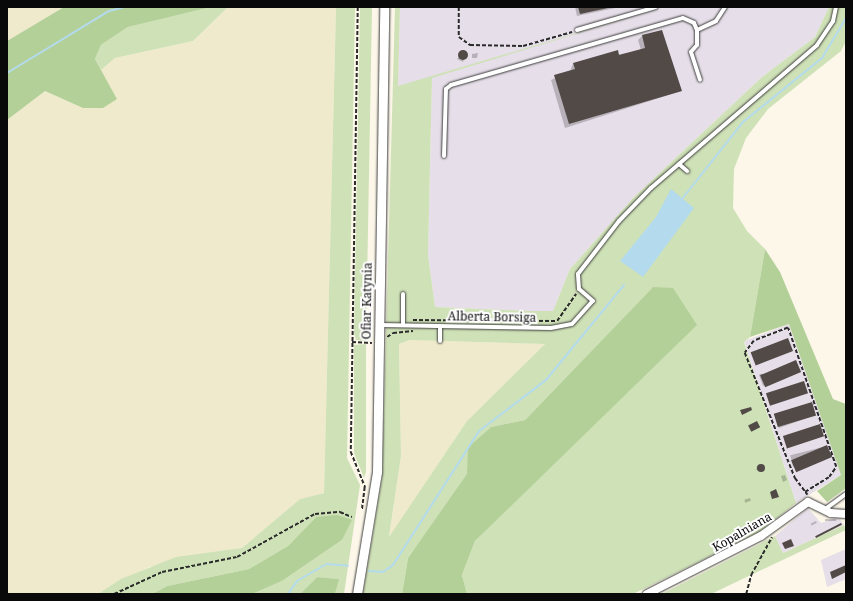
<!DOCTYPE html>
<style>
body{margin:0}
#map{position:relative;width:853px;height:601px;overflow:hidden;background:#fcf7e9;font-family:"Noto Serif",serif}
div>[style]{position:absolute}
.industrial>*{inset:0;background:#e6dee8}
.farmland>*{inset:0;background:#efeacc}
.green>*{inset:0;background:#cfe1b7}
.forest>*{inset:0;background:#b4d099}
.water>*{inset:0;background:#b4dbed}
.shadow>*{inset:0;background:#0003;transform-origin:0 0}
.stream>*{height:2px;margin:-1px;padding:0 1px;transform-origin:1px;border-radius:1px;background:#b4dbed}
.building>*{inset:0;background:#514a47;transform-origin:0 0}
.round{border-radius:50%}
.path>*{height:1.5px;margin-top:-0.75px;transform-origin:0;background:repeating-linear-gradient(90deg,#2b2b2b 0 4px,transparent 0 6px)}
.roads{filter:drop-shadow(0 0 1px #3c3c3c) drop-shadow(0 0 1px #3c3c3c)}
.service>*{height:4px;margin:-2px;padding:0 2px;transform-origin:2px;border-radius:2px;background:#fff}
.minor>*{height:8px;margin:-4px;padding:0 4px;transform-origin:4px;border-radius:4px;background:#fff}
.tertiary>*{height:9px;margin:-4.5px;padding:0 4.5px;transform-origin:4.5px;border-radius:4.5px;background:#fff}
span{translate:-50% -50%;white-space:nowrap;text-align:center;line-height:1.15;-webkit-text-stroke:4px #fff;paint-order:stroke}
.street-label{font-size:12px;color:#090909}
.frame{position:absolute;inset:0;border:8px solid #090909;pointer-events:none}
</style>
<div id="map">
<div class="industrial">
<i style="clip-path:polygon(400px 7px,829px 7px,815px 37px,762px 77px,633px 198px,570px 269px,553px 311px,529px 311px,435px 307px,428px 255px,432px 78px,398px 86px)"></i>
<i style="clip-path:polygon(789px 324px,841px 475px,796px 503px,744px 341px)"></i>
<i style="clip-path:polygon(808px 508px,821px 523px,838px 517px,844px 525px,783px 553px,775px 536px)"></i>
<i style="clip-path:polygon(846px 549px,846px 579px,827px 587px,821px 560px)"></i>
</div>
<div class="farmland">
<i style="clip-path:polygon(7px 7px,64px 7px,7px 41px)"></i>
<i style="clip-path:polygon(228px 7px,336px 7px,324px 493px,300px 499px,242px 548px,149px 567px,98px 594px,7px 594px,7px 120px,45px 91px,83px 108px,117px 99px,101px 70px,115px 58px,193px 41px)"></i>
<i style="clip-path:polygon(410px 340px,545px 344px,467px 421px,389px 538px,401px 456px,399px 344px)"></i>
</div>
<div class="green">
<i style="clip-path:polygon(205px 7px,228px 7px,193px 41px,115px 58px,101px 70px,95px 59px,101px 45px,128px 27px)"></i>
<i style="clip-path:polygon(336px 7px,355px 7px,347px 458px,360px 485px,344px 594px,335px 594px,338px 579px,317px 577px,300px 594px,252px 594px,282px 581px,342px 540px,316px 517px,288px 546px,249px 569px,167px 586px,152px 594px,98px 594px,121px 579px,176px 557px,242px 548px,300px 499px,324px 493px)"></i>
<i style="clip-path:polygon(360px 7px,372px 7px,366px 341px,356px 340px,354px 333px)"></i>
<i style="clip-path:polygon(evenodd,395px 7px,400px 7px,398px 86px,665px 7px,432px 78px,428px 255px,435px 307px,529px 311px,553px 311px,570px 269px,633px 198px,762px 77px,815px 37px,829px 7px,846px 7px,846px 41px,841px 51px,768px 109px,746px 138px,734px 169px,733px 208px,747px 231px,765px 249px,750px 337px,744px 342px,796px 503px,759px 532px,633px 594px,467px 594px,462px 575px,475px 541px,529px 485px,653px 287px,525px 420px,491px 427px,468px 447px,468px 474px,408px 558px,402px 594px,363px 594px,382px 479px,395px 7px,410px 340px,545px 344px,467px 421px,389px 537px,401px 456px,399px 344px,410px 340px)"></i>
<i style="clip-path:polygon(366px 344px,366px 472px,364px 478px,354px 453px,354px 345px)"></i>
<i style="clip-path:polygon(844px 525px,846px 530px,711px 594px,662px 594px,775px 536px,783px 553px)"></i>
</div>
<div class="forest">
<i style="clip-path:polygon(64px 7px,205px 7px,206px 8px,128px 27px,101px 45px,95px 59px,117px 99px,103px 108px,83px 108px,45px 91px,7px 120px,7px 41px)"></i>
<i style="clip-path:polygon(765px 249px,780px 272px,833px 399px,846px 404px,846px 488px,827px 502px,817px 491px,841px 475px,789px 324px,750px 337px)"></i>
<i style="clip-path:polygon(653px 287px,673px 288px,697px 325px,475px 541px,462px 575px,467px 594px,402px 594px,408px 558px,467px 474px,468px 447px,491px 427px,525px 420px)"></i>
<i style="clip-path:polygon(337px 515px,352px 520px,342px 540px,282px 581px,252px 594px,152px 594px,167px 586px,249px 569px,288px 546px,316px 517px)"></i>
<i style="clip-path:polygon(317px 577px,339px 579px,335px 594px,300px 594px)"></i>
</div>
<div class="water">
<i style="clip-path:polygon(671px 189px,694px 208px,643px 277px,620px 261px,656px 217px)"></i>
</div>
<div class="shadow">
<i style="clip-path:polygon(575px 7px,620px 7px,577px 16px)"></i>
<i style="clip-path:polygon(662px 31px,681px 91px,565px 128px,551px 80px,570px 71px,573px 64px,641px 50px,638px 40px,642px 36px)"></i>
<i style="clip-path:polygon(462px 52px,467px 54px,463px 62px,457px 59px)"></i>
<i style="clip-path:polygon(478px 53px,477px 58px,472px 58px,472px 54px)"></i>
<i style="clip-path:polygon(799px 372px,763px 386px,759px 375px,760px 374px)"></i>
<i style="clip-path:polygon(815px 415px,779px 428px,775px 417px,776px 417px)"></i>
<i style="left:827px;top:446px;width:12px;height:38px;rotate:76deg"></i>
<i style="clip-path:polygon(761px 464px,764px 470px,756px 470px,757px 466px)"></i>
<i style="clip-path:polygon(785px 475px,787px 480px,783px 482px,781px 476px)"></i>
<i style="left:750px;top:498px;width:3px;height:6px;rotate:72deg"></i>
<i style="left:836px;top:519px;width:2px;height:11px;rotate:90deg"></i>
<i style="left:816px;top:521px;width:2px;height:6px;rotate:63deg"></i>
</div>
<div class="stream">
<i style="left:7px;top:73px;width:119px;rotate:-31.3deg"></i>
<i style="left:109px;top:11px;width:16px;rotate:-14deg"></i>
<i style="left:682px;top:199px;width:98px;rotate:-51.6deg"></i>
<i style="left:743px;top:122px;width:102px;rotate:-39deg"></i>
<i style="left:822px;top:58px;width:47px;rotate:-59deg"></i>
<i style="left:369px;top:571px;width:14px;rotate:4deg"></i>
<i style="left:383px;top:572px;width:12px;rotate:-35deg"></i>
<i style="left:393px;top:565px;width:159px;rotate:-57.3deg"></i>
<i style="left:479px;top:431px;width:84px;rotate:-37.3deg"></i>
<i style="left:546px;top:380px;width:123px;rotate:-50.6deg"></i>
<i style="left:288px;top:594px;width:16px;rotate:-55deg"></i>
<i style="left:297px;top:581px;width:34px;rotate:-30deg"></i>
<i style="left:327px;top:564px;width:21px;rotate:5deg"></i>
</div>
<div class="building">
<i style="clip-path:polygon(578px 7px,608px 7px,608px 8px,580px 14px)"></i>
<i style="clip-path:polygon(662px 30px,682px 91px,569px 124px,554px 75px,575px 69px,573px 63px,618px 50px,619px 55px,645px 48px,642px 35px)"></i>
<i class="round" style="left:458px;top:50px;width:10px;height:10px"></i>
<i style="left:788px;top:338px;width:14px;height:40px;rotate:69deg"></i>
<i style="left:796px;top:360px;width:13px;height:39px;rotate:67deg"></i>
<i style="left:804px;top:381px;width:13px;height:40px;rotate:72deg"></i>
<i style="left:812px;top:402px;width:14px;height:40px;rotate:73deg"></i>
<i style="clip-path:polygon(751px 407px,752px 410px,742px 415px,740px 410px)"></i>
<i style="left:757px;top:421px;width:7px;height:10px;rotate:63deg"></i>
<i style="left:820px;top:424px;width:13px;height:39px;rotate:72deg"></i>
<i style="left:827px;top:445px;width:13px;height:39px;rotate:67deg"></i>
<i class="round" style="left:757px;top:464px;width:8px;height:8px"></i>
<i style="clip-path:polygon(776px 489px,779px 497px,772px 499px,770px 492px)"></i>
<i style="left:841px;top:523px;width:2px;height:29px;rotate:63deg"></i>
<i style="clip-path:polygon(791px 539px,794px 546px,785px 549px,782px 543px)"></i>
<i style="clip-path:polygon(846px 565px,846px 572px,832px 579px,830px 572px)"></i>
</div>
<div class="path">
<i style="left:358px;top:7px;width:445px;rotate:90.9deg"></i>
<i style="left:351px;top:452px;width:38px;rotate:68deg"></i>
<i style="left:365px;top:487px;width:23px;rotate:97deg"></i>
<i style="left:459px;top:7px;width:30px;rotate:90deg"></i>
<i style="left:459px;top:37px;width:14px;rotate:36deg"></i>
<i style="left:470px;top:45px;width:53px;rotate:1.1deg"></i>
<i style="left:523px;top:46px;width:51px;rotate:-15.9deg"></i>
<i style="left:413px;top:320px;width:144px;rotate:0.4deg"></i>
<i style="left:557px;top:321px;width:33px;rotate:-55deg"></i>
<i style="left:387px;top:337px;width:7px;rotate:-34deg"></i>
<i style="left:393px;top:333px;width:20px;rotate:-6deg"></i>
<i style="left:352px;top:342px;width:20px;rotate:3deg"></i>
<i style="left:805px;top:492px;width:28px;rotate:-32deg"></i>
<i style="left:829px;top:477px;width:12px;rotate:-55deg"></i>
<i style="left:836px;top:467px;width:147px;rotate:-109.1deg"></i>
<i style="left:788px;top:328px;width:36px;rotate:159deg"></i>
<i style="left:754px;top:341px;width:15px;rotate:127deg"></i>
<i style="left:745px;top:353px;width:135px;rotate:68.2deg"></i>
<i style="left:795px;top:478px;width:21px;rotate:53deg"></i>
<i style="left:114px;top:594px;width:53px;rotate:-24.6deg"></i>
<i style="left:162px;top:572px;width:76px;rotate:-11.3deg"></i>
<i style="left:237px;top:557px;width:89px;rotate:-28.9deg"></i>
<i style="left:315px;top:514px;width:25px;rotate:-5deg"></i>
<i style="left:340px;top:512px;width:13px;rotate:23deg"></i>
<i style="left:746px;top:594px;width:20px;rotate:-75deg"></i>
<i style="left:751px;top:575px;width:43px;rotate:-61.1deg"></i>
</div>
<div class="roads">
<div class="service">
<i style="left:577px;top:30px;width:82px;rotate:-16.2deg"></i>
<i style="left:697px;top:30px;width:15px;rotate:90deg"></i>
<i style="left:697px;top:45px;width:9px;rotate:131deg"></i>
<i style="left:691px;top:52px;width:29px;rotate:72deg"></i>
<i style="left:444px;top:156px;width:67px;rotate:-88.3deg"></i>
<i style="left:446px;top:89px;width:6px;rotate:-39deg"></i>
<i style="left:451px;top:85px;width:241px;rotate:-16.1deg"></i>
<i style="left:683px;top:18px;width:12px;rotate:24deg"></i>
<i style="left:694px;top:23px;width:8px;rotate:67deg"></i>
<i style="left:697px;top:30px;width:21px;rotate:-25deg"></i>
<i style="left:716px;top:21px;width:17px;rotate:-57deg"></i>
<i style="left:679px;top:164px;width:11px;rotate:41deg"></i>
<i style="left:403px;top:294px;width:31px;rotate:90deg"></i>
<i style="left:380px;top:325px;width:171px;rotate:1deg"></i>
<i style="left:551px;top:328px;width:21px;rotate:-11deg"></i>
<i style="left:572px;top:324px;width:31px;rotate:-48deg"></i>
<i style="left:593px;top:301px;width:18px;rotate:-139deg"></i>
<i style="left:579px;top:289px;width:15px;rotate:-94deg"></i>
<i style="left:578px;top:274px;width:67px;rotate:-52.3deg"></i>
<i style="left:619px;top:221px;width:46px;rotate:-45.9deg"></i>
<i style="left:651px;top:188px;width:219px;rotate:-40.7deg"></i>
<i style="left:817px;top:45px;width:29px;rotate:-56deg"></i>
<i style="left:833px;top:21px;width:14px;rotate:-78deg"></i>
<i style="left:440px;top:341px;width:15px;rotate:-90deg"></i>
<i style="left:824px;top:510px;width:27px;rotate:-36deg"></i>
</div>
<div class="minor">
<i style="left:647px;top:594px;width:128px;rotate:-27deg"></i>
<i style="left:761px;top:536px;width:58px;rotate:-35.9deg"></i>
<i style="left:808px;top:502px;width:25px;rotate:26deg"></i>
<i style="left:831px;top:513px;width:15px;rotate:4deg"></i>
</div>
<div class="tertiary">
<i style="left:357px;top:594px;width:124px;rotate:-80.7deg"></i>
<i style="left:377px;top:472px;width:465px;rotate:-89.1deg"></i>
</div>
</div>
<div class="street-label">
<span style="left:367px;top:301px;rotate:-89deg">Ofiar Katynia</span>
<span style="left:492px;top:317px;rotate:1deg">Alberta Borsiga</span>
<span style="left:742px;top:532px;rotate:-30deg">Kopalniana</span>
</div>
<div class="frame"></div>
</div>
